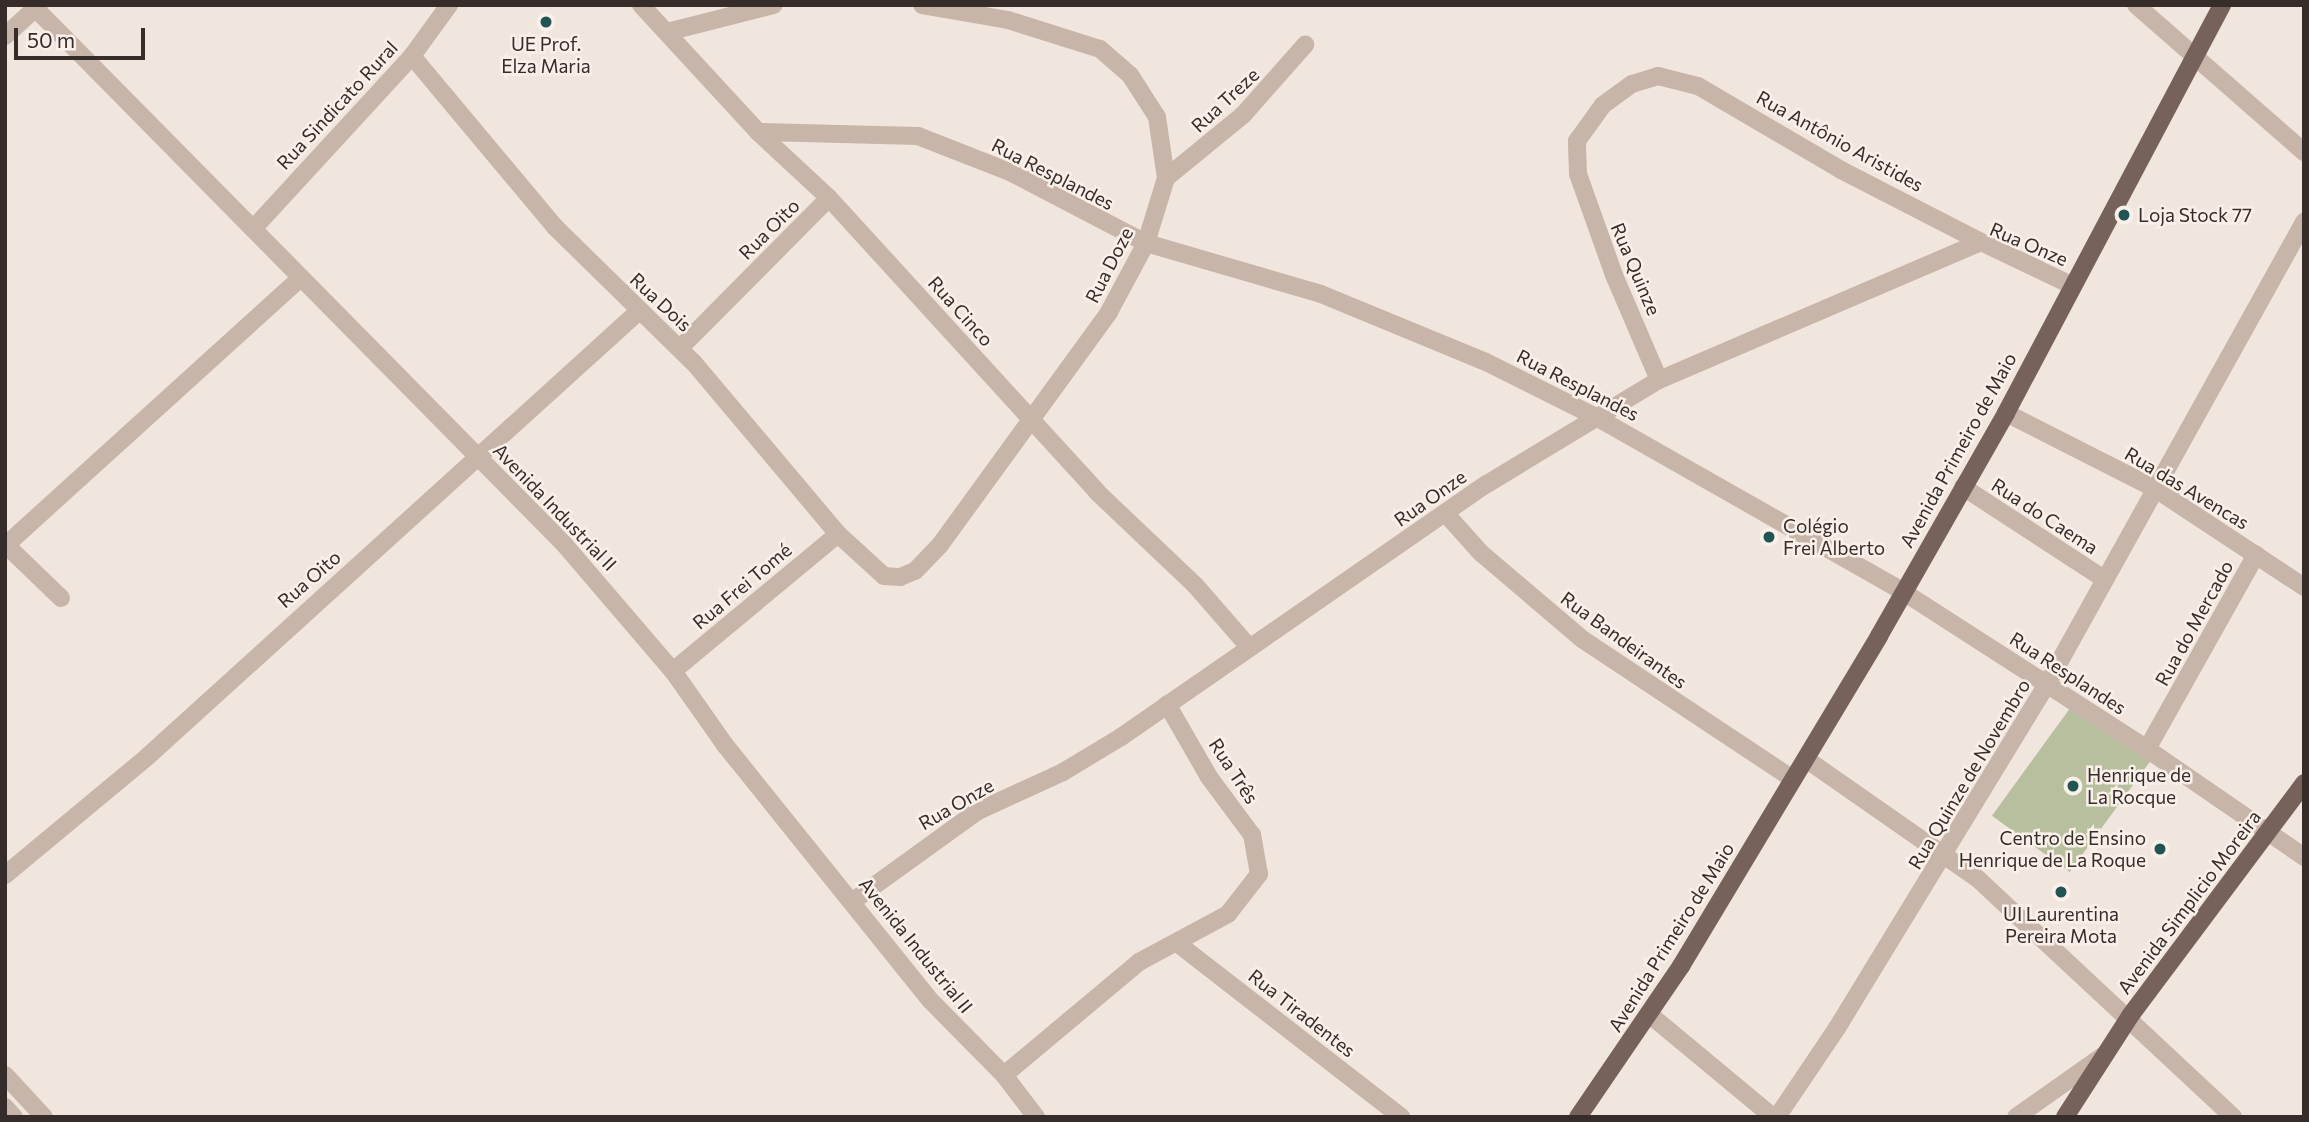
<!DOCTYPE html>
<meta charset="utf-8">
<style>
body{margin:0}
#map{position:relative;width:2309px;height:1122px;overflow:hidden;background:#f1e6dd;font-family:Commissioner,sans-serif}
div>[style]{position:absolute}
.green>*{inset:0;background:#b7bf9e;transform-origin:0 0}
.minor>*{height:18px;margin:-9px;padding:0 9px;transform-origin:9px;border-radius:9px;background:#c8b5aa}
.major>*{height:18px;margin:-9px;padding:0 9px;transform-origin:9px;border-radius:9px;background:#77625b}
.dots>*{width:19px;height:19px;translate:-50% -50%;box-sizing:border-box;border:4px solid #f9f0e9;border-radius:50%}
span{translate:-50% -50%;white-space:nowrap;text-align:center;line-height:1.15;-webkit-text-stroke:5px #f9f0e9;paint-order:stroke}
.poi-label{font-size:19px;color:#362c29}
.left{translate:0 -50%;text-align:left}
.right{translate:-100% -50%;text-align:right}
.street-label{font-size:19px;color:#362c29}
.frame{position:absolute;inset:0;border:7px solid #362c29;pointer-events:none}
.scale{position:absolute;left:14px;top:28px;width:131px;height:32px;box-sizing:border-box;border:4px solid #362c29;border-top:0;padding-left:9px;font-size:21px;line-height:24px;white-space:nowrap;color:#362c29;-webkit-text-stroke:5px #f9f0e9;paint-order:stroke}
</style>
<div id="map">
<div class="green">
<i style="left:2076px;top:700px;width:96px;height:143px;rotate:36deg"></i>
</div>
<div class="minor">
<i style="left:32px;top:5px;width:757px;rotate:45.37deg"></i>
<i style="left:564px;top:544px;width:167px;rotate:49.4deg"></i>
<i style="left:673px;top:671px;width:90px;rotate:54.9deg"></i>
<i style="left:725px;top:745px;width:327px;rotate:51.2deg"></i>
<i style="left:930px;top:1000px;width:105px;rotate:45.4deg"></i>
<i style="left:1004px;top:1075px;width:53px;rotate:52.7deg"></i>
<i style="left:641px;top:5px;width:173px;rotate:47.3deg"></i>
<i style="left:758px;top:132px;width:97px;rotate:42.9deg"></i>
<i style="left:829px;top:198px;width:398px;rotate:47.6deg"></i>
<i style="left:1097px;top:492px;width:135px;rotate:43.5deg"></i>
<i style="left:1195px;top:585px;width:82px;rotate:48.9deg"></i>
<i style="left:2136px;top:5px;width:223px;rotate:41.2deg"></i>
<i style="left:667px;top:32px;width:110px;rotate:-14.2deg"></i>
<i style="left:5px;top:36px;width:46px;rotate:-42.4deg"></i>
<i style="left:412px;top:56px;width:223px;rotate:50.1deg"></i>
<i style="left:555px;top:227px;width:194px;rotate:44.4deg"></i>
<i style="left:694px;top:363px;width:224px;rotate:49.9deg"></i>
<i style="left:838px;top:534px;width:62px;rotate:42.4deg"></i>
<i style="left:884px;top:576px;width:16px;rotate:4deg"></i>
<i style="left:900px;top:577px;width:16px;rotate:-22deg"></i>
<i style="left:915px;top:571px;width:36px;rotate:-46deg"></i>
<i style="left:940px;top:545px;width:288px;rotate:-54deg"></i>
<i style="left:1109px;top:312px;width:78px;rotate:-61.8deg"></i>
<i style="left:1146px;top:243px;width:68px;rotate:-72.9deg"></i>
<i style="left:1166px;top:178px;width:62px;rotate:-98.4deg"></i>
<i style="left:1157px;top:117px;width:50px;rotate:-122.7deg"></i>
<i style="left:1130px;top:75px;width:40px;rotate:-139deg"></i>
<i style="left:1100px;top:49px;width:96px;rotate:-162.5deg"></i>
<i style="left:1008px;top:20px;width:87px;rotate:-170.1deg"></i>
<i style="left:758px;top:132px;width:160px;rotate:1.4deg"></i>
<i style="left:918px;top:136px;width:99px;rotate:21.4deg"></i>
<i style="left:1010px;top:172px;width:153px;rotate:27.6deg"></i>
<i style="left:1146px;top:243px;width:182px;rotate:16.2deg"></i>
<i style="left:1321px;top:294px;width:178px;rotate:22.4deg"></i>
<i style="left:1486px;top:362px;width:123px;rotate:26.6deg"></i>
<i style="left:1596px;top:417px;width:352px;rotate:29.6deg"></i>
<i style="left:1902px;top:591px;width:292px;rotate:32.8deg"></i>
<i style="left:2147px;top:749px;width:191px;rotate:34.5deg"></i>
<i style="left:1166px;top:178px;width:99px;rotate:-39.3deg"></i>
<i style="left:1243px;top:115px;width:94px;rotate:-48.5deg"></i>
<i style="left:253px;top:229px;width:235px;rotate:-47.4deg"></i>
<i style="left:412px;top:56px;width:63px;rotate:-54deg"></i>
<i style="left:680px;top:348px;width:211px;rotate:-45.2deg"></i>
<i style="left:1659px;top:380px;width:114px;rotate:-113.2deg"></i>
<i style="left:1614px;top:275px;width:107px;rotate:-109.6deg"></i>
<i style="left:1578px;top:174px;width:33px;rotate:-92deg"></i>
<i style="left:1577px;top:141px;width:44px;rotate:-54.2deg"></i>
<i style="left:1603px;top:105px;width:36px;rotate:-36deg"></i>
<i style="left:1632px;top:84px;width:27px;rotate:-17deg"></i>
<i style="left:1658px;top:76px;width:41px;rotate:14deg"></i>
<i style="left:1698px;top:86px;width:166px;rotate:30.4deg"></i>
<i style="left:1841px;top:170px;width:157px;rotate:27.2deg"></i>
<i style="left:2006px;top:413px;width:166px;rotate:26.9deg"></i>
<i style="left:2154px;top:488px;width:180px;rotate:33.4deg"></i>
<i style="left:1963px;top:487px;width:168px;rotate:33.1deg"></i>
<i style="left:1446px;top:514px;width:52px;rotate:48.1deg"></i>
<i style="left:1481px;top:553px;width:133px;rotate:40.4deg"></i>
<i style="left:1582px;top:639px;width:253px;rotate:33.6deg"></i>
<i style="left:61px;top:598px;width:76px;rotate:-136.1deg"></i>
<i style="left:6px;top:545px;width:397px;rotate:-42.2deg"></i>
<i style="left:673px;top:671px;width:214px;rotate:-39.7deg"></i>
<i style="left:2147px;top:749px;width:223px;rotate:-60.7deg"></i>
<i style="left:1806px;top:759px;width:210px;rotate:34.9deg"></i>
<i style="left:1978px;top:879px;width:349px;rotate:43deg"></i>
<i style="left:5px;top:875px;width:185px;rotate:-39.7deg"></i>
<i style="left:147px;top:757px;width:663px;rotate:-42.19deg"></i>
<i style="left:853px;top:901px;width:154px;rotate:-35.8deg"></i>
<i style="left:978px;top:811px;width:94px;rotate:-24.6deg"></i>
<i style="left:1063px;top:772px;width:68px;rotate:-31.1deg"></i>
<i style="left:1121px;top:737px;width:445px;rotate:-34.7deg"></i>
<i style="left:1487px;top:484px;width:201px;rotate:-31.2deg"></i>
<i style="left:1659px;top:380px;width:350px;rotate:-23.2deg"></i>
<i style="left:1981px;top:242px;width:100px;rotate:25.5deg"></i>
<i style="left:1177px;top:943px;width:284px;rotate:37.8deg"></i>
<i style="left:1649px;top:1014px;width:161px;rotate:39.7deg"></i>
<i style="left:5px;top:1075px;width:57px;rotate:47.1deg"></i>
<i style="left:1004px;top:1075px;width:176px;rotate:-39.9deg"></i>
<i style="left:1139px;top:962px;width:101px;rotate:-28.3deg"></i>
<i style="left:1228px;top:914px;width:51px;rotate:-52.2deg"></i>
<i style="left:1259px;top:874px;width:40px;rotate:-100deg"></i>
<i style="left:1252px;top:835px;width:72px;rotate:-126.6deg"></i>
<i style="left:1209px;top:777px;width:84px;rotate:-119.9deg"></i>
<i style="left:5px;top:1107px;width:13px;rotate:48deg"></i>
<i style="left:1777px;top:1117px;width:107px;rotate:-56deg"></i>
<i style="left:1837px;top:1028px;width:403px;rotate:-58.6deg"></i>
<i style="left:2047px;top:684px;width:529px;rotate:-60.91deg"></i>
<i style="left:2016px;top:1117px;width:108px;rotate:-35.2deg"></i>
</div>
<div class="major">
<i style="left:1578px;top:1117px;width:183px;rotate:-55.7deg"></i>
<i style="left:1681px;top:966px;width:385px;rotate:-59deg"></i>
<i style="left:1879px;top:636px;width:257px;rotate:-60.3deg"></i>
<i style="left:2006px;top:413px;width:462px;rotate:-62.1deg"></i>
<i style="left:2065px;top:1117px;width:120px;rotate:-57.2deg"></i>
<i style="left:2130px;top:1016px;width:291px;rotate:-53.2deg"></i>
</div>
<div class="dots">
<i style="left:546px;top:22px;background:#215553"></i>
<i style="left:2124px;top:215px;background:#215553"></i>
<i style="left:1769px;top:537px;background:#215553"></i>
<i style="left:2073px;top:786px;background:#215553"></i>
<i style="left:2160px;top:849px;background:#215553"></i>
<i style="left:2061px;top:892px;background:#215553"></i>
</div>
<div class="poi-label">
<span style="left:546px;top:55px">UE Prof.<br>Elza Maria</span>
<span class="left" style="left:2138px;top:215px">Loja Stock 77</span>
<span class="left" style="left:1783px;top:537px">Colégio<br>Frei Alberto</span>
<span class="left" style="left:2087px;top:786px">Henrique de<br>La Rocque</span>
<span class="right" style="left:2146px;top:849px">Centro de Ensino<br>Henrique de La Roque</span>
<span style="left:2061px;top:925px">UI Laurentina<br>Pereira Mota</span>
</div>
<div class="street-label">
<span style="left:1225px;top:100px;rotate:-43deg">Rua Treze</span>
<span style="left:337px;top:105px;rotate:-47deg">Rua Sindicato Rural</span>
<span style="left:1840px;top:141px;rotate:29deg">Rua Antônio Aristides</span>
<span style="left:1053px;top:174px;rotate:27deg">Rua Resplandes</span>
<span style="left:769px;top:229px;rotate:-45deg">Rua Oito</span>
<span style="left:2029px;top:244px;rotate:23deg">Rua Onze</span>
<span style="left:1109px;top:265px;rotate:-63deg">Rua Doze</span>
<span style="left:1636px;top:269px;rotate:67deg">Rua Quinze</span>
<span style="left:661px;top:302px;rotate:43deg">Rua Dois</span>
<span style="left:961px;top:311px;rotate:48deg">Rua Cinco</span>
<span style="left:1578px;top:385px;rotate:27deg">Rua Resplandes</span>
<span style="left:1958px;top:450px;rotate:-61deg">Avenida Primeiro de Maio</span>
<span style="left:2187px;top:488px;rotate:31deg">Rua das Avencas</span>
<span style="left:1430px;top:498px;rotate:-35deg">Rua Onze</span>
<span style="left:555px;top:507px;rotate:46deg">Avenida Industrial II</span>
<span style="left:2045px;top:516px;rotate:33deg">Rua do Caema</span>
<span style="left:309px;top:579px;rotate:-41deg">Rua Oito</span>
<span style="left:742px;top:586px;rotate:-40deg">Rua Frei Tomé</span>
<span style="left:2194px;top:623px;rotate:-61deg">Rua do Mercado</span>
<span style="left:1624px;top:640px;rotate:36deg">Rua Bandeirantes</span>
<span style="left:2068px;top:673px;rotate:33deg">Rua Resplandes</span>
<span style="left:1234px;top:771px;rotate:57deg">Rua Três</span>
<span style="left:1969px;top:774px;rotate:-59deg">Rua Quinze de Novembro</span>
<span style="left:956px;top:804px;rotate:-30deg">Rua Onze</span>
<span style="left:2189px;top:902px;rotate:-53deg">Avenida Simplicio Moreira</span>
<span style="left:1671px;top:937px;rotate:-58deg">Avenida Primeiro de Maio</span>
<span style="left:916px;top:945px;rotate:51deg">Avenida Industrial II</span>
<span style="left:1302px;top:1013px;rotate:38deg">Rua Tiradentes</span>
</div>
<div class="frame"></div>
<div class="scale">50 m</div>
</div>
